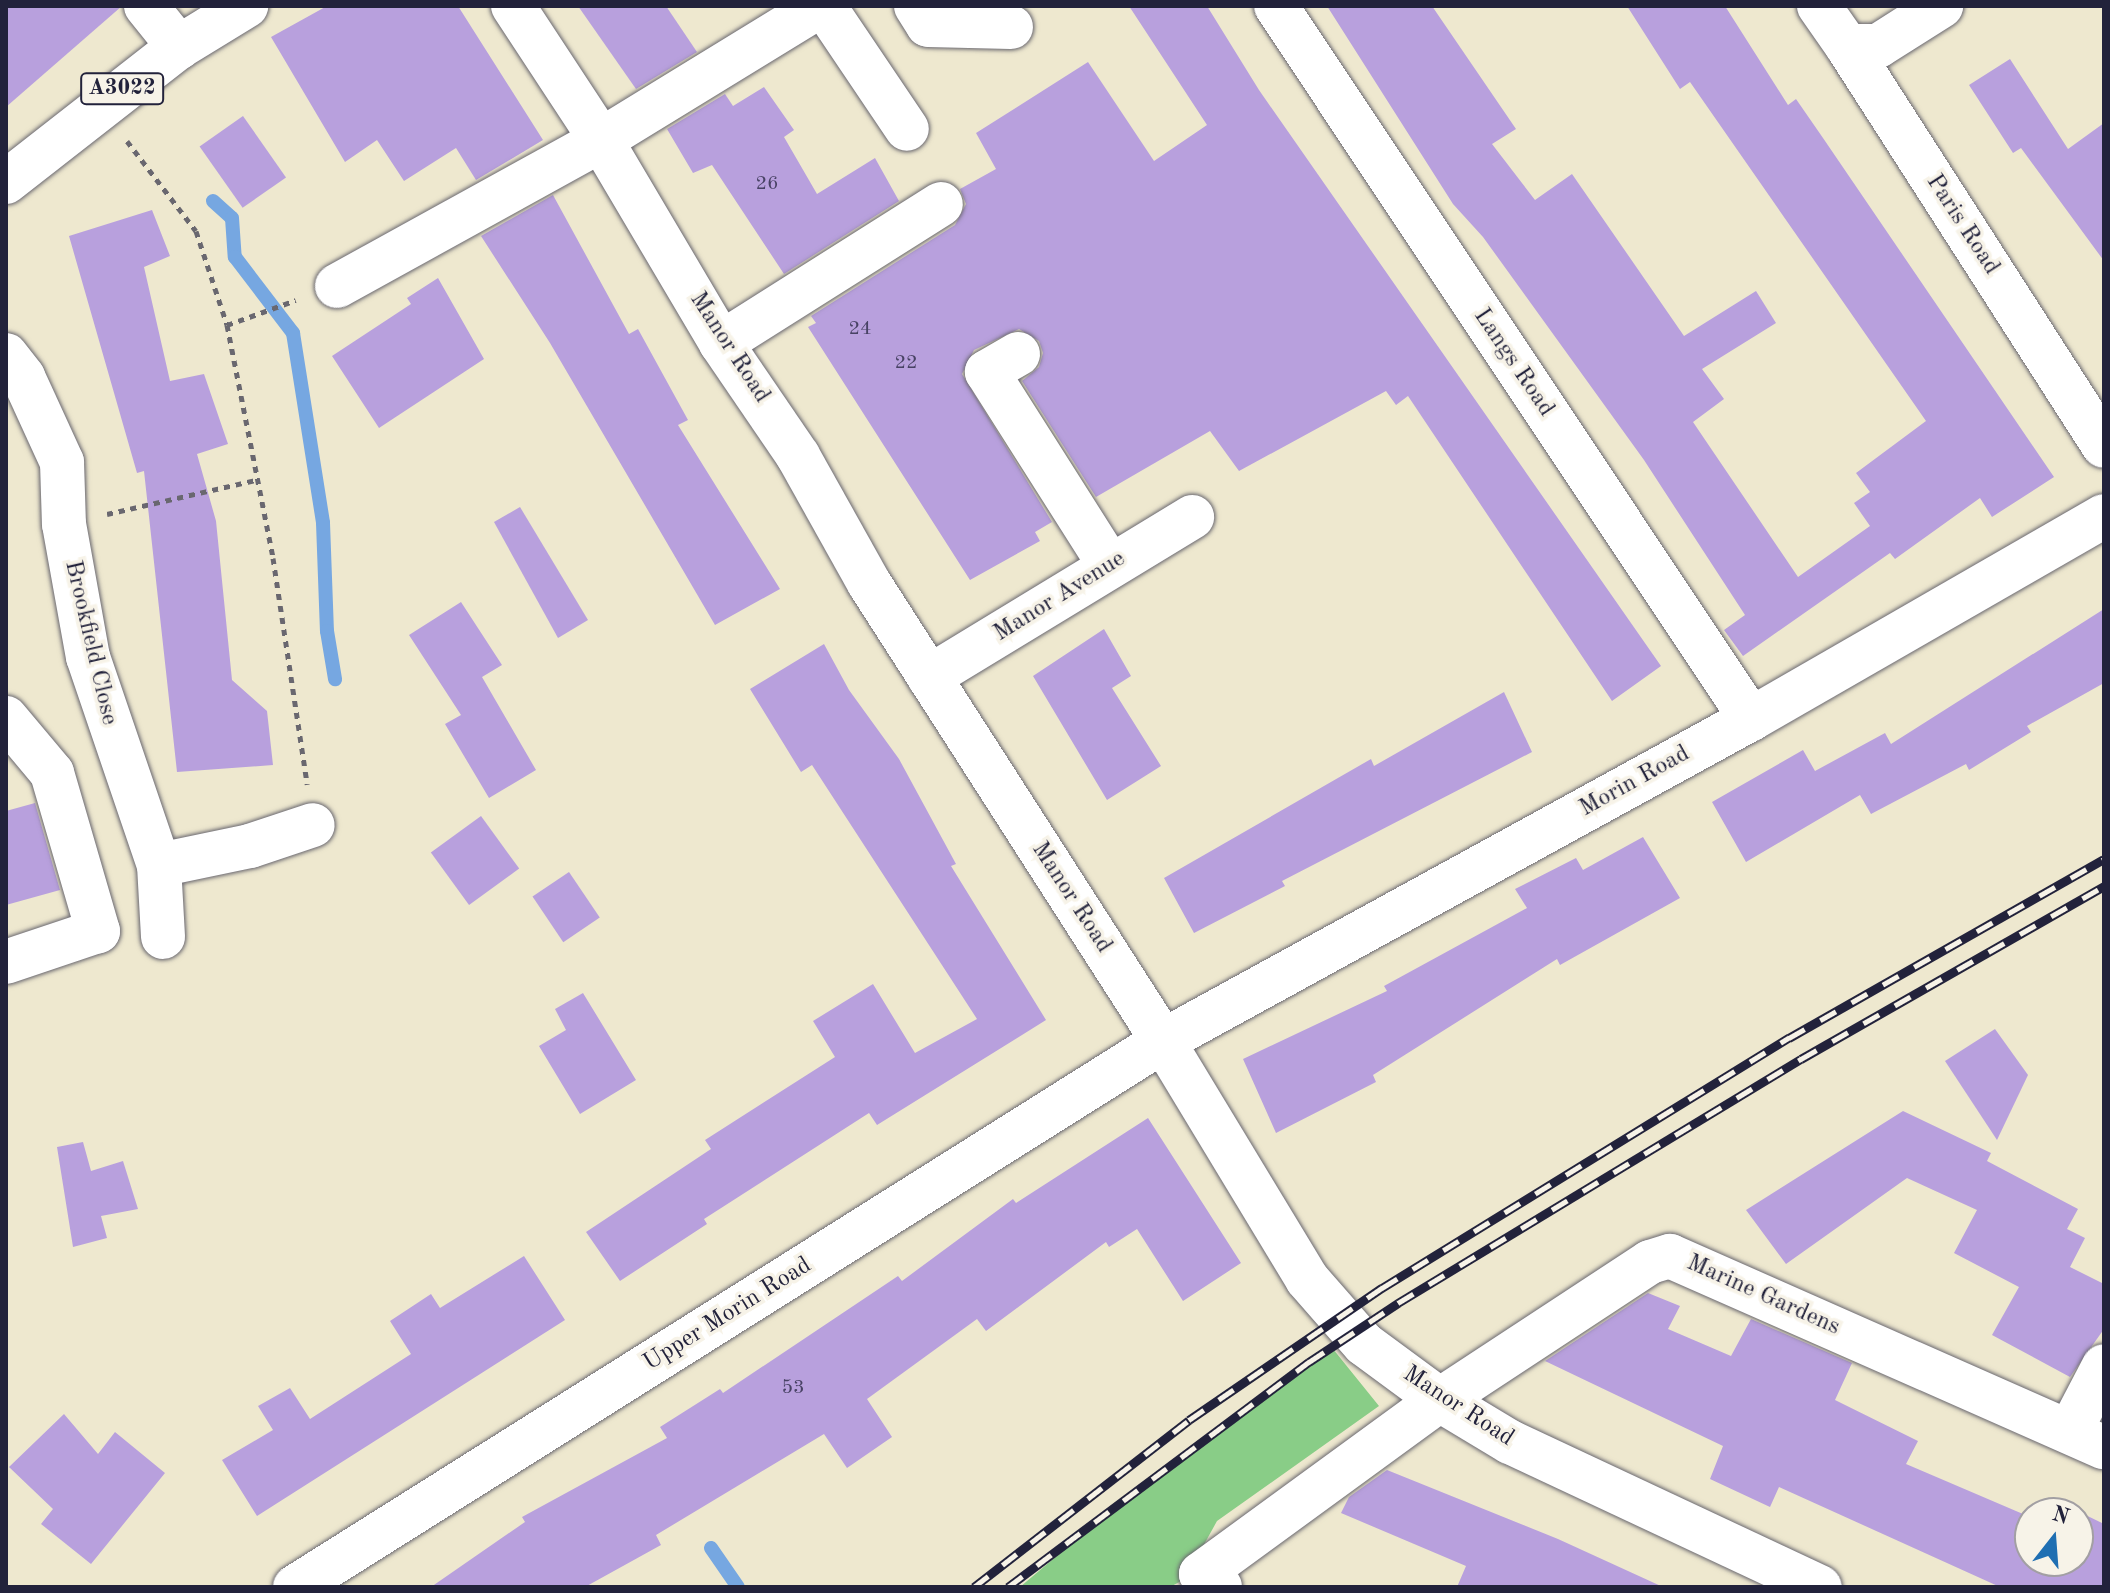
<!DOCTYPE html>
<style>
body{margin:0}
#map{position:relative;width:2110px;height:1593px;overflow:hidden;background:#eee8cf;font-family:"Old Standard TT",serif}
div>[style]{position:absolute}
.green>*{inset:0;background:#89cd87}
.stream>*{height:14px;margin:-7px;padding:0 7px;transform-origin:7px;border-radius:7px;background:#76a7e1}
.building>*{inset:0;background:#b8a0dd;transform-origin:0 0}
.path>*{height:5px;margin-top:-2.5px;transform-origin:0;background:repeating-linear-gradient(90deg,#69676f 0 6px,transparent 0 12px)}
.roads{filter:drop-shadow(0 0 2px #69676f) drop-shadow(0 0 2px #69676f)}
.minor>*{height:44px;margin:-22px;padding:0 22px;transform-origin:22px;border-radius:22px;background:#fff}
.major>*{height:44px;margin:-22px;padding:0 22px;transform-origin:22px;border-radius:22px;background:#fff}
.rail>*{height:9px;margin-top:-4.5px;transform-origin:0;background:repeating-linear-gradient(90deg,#f7f3e8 0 18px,#22223b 0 36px);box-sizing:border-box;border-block:2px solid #22223b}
span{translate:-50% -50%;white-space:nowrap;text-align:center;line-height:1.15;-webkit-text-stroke:7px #f7f3e8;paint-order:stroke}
.number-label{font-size:20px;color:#484264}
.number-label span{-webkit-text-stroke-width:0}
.shield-label span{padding:2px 6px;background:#f7f3e8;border:2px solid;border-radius:6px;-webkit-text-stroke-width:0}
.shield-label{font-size:22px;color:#22223b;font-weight:700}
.street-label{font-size:24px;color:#22223b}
.frame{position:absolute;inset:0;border:8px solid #22223b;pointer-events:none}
.north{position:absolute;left:2014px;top:1497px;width:80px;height:80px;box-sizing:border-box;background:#f7f3e8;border:2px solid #a29fa3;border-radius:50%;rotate:17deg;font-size:22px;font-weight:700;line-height:32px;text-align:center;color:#22223b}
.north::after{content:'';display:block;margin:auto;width:28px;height:36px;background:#1f6fb2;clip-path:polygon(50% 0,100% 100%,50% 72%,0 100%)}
</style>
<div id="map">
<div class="green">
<i style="clip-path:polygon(1333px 1349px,1379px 1406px,1217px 1521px,1185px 1579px,1170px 1587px,1020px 1587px,1104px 1516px)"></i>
</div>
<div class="stream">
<i style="left:213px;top:201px;width:25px;rotate:42deg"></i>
<i style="left:232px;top:218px;width:39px;rotate:86deg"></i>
<i style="left:235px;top:257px;width:96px;rotate:52.7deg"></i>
<i style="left:293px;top:333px;width:192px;rotate:81deg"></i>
<i style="left:323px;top:523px;width:108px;rotate:87.9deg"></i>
<i style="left:327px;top:631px;width:49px;rotate:80.5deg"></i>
<i style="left:711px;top:1548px;width:47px;rotate:55.3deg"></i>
</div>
<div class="building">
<i style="clip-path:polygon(6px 6px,122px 6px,6px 107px)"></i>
<i style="clip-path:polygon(327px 6px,458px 6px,543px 140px,476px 180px,456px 148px,404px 181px,377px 140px,345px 162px,271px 37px)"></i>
<i style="clip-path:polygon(578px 6px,666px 6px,697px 52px,636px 89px)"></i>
<i style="clip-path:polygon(1129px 6px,1207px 6px,1259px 90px,1661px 666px,1612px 701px,1408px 396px,1396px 405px,1386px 391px,1239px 471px,1210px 431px,1096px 497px,1022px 381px,1039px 367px,1043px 353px,1039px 341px,1019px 329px,974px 350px,962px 374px,1052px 522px,1035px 532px,1040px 541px,970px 580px,808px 327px,816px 323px,811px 316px,955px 225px,966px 204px,960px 189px,996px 169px,976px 133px,1088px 62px,1154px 161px,1207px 125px)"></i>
<i style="clip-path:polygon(1327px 6px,1432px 6px,1516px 129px,1492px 144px,1535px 200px,1572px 174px,1684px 336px,1756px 291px,1776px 323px,1702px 369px,1724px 399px,1693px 422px,1798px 577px,1870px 526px,1854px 503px,1870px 492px,1856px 473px,1926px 421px,1690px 82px,1680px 89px,1627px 6px,1725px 6px,1788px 105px,1796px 99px,1823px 138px,2054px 477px,1992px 517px,1980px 498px,1895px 559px,1890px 553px,1743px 656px,1724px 630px,1745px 615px,1644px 460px,1483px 237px,1453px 204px)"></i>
<i style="clip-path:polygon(2010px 59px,2068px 149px,2104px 123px,2104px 261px,2021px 148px,2013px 153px,1969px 85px)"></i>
<i style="clip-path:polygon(764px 87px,794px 130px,784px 137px,817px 194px,875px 158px,899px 201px,784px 274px,712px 165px,693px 173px,667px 129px,725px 94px,733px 106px)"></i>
<i style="left:243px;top:116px;width:75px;height:53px;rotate:55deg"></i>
<i style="clip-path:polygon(553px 195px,629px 334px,638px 329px,688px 420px,678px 425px,780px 589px,715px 625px,550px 343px,481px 236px)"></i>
<i style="clip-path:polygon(152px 210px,170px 256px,144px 267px,170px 381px,204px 374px,228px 444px,197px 454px,216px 521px,232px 680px,267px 711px,273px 765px,177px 772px,144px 471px,137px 473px,69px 236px)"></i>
<i style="clip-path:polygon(438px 278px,484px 359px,379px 428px,332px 356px,411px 304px,407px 298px)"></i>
<i style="clip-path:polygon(520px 507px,588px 620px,558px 638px,494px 522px)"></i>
<i style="clip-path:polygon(461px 602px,502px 665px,482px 677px,536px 770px,489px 798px,445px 724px,461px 715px,409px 635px)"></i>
<i style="clip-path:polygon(2104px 609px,2104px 683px,2027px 726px,2031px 732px,1969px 770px,1966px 764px,1871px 814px,1860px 795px,1746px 862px,1712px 802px,1803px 750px,1815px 771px,1885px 733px,1891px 744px)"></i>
<i style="clip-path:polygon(1104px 629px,1131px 676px,1112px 688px,1161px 766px,1107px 800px,1033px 676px)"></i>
<i style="clip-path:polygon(824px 644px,849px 690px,899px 759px,956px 864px,951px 866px,1046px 1020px,877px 1125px,869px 1113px,704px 1219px,707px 1224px,620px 1281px,586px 1232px,711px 1149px,705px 1140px,835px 1057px,813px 1021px,873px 984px,915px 1053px,977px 1019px,812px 765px,801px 772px,750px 689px)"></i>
<i style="clip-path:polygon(1504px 692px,1532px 752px,1282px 881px,1285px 886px,1194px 933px,1164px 878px,1371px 759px,1374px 766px)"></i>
<i style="clip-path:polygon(35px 803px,60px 890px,6px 905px,6px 811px)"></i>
<i style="left:481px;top:816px;width:65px;height:62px;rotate:54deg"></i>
<i style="clip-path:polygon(1643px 837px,1680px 898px,1560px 965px,1557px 959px,1373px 1075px,1376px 1082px,1276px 1133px,1243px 1059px,1387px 991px,1384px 986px,1527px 908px,1515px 889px,1576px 858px,1583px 870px)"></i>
<i style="left:569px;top:872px;width:55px;height:44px;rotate:56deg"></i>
<i style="clip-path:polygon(583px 993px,636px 1080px,580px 1114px,539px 1046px,566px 1030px,555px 1009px)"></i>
<i style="clip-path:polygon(1995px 1029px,2028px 1075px,1997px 1140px,1945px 1061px)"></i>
<i style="clip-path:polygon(1903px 1111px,1991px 1153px,1987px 1161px,2078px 1209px,2067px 1229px,2085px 1238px,2070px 1267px,2104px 1284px,2104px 1329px,2070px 1377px,1992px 1335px,2019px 1287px,1954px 1253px,1977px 1210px,1907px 1178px,1786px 1264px,1746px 1210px)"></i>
<i style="clip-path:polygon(1148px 1118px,1241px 1263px,1183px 1301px,1137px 1229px,1109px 1247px,1106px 1242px,986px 1331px,977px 1319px,867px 1399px,892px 1437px,847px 1468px,824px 1434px,656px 1535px,661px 1545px,585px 1587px,431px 1587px,525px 1522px,522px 1517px,667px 1438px,660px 1427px,720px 1389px,723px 1393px,898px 1276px,902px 1281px,1013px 1199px,1016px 1203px)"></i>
<i style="clip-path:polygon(83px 1142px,91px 1171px,123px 1161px,138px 1209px,101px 1216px,107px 1238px,73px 1247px,57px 1147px)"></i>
<i style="clip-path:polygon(524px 1256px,565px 1320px,257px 1516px,222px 1460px,273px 1430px,258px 1406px,290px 1388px,310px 1419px,411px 1354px,390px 1321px,431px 1294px,440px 1308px)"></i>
<i style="clip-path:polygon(1648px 1293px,1680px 1306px,1668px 1329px,1731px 1356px,1751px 1319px,1852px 1363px,1835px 1400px,1918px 1441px,1906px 1464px,2030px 1517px,2030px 1561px,2078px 1561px,2078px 1513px,2058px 1513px,2063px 1504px,2104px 1524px,2104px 1587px,2000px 1587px,1779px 1487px,1770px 1507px,1710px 1479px,1723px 1446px,1545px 1361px)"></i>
<i style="clip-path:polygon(64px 1414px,98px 1454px,115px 1432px,165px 1473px,91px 1564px,41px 1524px,53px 1509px,9px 1467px)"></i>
<i style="clip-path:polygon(1387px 1470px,1558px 1539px,1663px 1587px,1457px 1587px,1466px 1566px,1341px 1513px,1349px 1497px)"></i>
</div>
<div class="path">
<i style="left:127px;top:141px;width:113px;rotate:52.5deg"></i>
<i style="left:196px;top:231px;width:99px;rotate:71.7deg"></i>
<i style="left:227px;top:325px;width:73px;rotate:-19.9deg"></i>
<i style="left:227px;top:325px;width:237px;rotate:78.8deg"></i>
<i style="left:273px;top:558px;width:229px;rotate:81.4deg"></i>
<i style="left:107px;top:514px;width:153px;rotate:-12.9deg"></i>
</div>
<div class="roads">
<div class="minor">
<i style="left:146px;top:6px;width:53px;rotate:51.2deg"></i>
<i style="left:824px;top:6px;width:148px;rotate:56deg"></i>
<i style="left:916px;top:6px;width:22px;rotate:58deg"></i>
<i style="left:928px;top:25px;width:83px;rotate:1.4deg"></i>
<i style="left:1276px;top:6px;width:857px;rotate:56.33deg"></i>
<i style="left:1847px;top:46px;width:475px;rotate:57.3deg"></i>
<i style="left:337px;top:286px;width:302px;rotate:-28.9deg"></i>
<i style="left:601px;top:140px;width:257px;rotate:-31.5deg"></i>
<i style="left:721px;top:343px;width:260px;rotate:-32.3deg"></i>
<i style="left:1018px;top:354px;width:36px;rotate:150deg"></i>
<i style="left:987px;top:372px;width:230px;rotate:57.6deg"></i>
<i style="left:6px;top:355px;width:28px;rotate:52deg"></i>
<i style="left:23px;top:377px;width:94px;rotate:65.4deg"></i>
<i style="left:62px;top:462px;width:62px;rotate:88.2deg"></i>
<i style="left:64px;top:524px;width:135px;rotate:79.8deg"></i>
<i style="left:88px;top:657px;width:220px;rotate:71.2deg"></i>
<i style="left:159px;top:865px;width:72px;rotate:86.8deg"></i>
<i style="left:929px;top:677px;width:308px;rotate:-31.3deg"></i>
<i style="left:6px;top:718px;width:72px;rotate:50.1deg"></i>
<i style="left:52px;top:773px;width:165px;rotate:73.8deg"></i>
<i style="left:98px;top:931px;width:97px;rotate:161.4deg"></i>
<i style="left:159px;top:865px;width:93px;rotate:-11.8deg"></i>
<i style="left:250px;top:846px;width:66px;rotate:-18.4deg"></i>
<i style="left:2070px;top:1431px;width:73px;rotate:-62.4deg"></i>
<i style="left:295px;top:1587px;width:1025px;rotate:-32.17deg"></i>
<i style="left:1163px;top:1041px;width:670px;rotate:-28.71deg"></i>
<i style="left:1751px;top:719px;width:407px;rotate:-29.9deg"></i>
<i style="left:1220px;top:1587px;width:23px;rotate:-146deg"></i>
<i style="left:1201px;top:1574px;width:296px;rotate:-36.1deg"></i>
<i style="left:1440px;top:1400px;width:251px;rotate:-33.3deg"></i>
<i style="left:1650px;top:1262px;width:21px;rotate:-17deg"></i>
<i style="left:1670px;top:1256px;width:474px;rotate:23.8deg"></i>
</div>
<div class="major">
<i style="left:513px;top:6px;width:160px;rotate:56.7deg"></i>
<i style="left:601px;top:140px;width:236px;rotate:59.4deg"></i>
<i style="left:721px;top:343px;width:137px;rotate:55.7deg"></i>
<i style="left:798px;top:456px;width:145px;rotate:60.8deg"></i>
<i style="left:869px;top:583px;width:544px;rotate:57.3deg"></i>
<i style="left:1163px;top:1041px;width:278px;rotate:58.8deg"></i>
<i style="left:1307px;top:1279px;width:86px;rotate:48.8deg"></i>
<i style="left:1364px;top:1344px;width:94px;rotate:36.4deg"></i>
<i style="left:1440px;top:1400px;width:82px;rotate:31deg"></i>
<i style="left:1510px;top:1442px;width:342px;rotate:25.1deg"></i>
<i style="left:1819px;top:6px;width:49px;rotate:55deg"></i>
<i style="left:1847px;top:46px;width:31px"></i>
<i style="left:1878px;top:46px;width:75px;rotate:-32.4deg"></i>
<i style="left:6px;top:182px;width:219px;rotate:-38deg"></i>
<i style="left:179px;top:47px;width:79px;rotate:-31.5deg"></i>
</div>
</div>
<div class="rail">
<i style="left:974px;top:1587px;width:272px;rotate:-37.8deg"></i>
<i style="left:1189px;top:1420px;width:234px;rotate:-34.4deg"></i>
<i style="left:1382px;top:1288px;width:478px;rotate:-31.6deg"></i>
<i style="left:1789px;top:1038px;width:362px;rotate:-29.6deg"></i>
<i style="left:1008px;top:1587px;width:376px;rotate:-36.8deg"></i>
<i style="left:1309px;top:1362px;width:107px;rotate:-33.5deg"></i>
<i style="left:1398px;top:1303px;width:471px;rotate:-31.2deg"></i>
<i style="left:1801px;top:1059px;width:349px;rotate:-29.7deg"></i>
</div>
<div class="number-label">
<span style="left:767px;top:184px">26</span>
<span style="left:860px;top:329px">24</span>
<span style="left:906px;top:363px">22</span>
<span style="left:793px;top:1388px">53</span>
</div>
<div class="shield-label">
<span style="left:122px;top:89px">A3022</span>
</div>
<div class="street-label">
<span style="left:1962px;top:225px;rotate:57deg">Paris Road</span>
<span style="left:729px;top:348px;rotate:57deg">Manor Road</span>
<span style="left:1513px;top:363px;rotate:56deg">Langs Road</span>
<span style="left:1060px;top:597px;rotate:-32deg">Manor Avenue</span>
<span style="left:90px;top:643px;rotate:77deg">Brookfield Close</span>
<span style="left:1635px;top:782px;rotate:-29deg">Morin Road</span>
<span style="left:1071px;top:898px;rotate:57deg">Manor Road</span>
<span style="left:1763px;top:1296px;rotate:24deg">Marine Gardens</span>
<span style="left:728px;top:1315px;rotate:-32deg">Upper Morin Road</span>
<span style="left:1458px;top:1407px;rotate:33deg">Manor Road</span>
</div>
<div class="frame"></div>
<div class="north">N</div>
</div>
